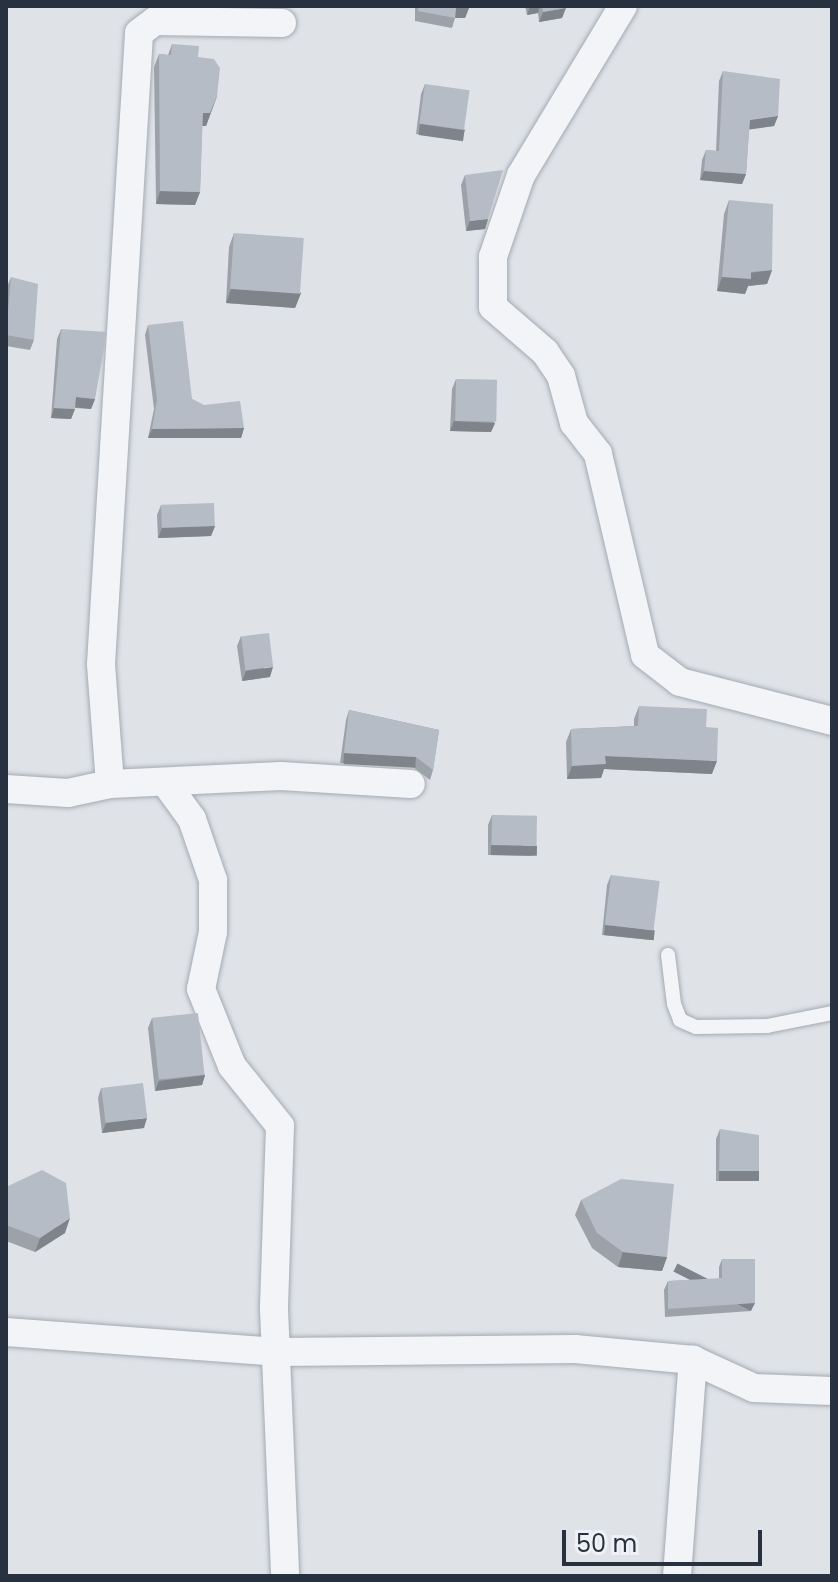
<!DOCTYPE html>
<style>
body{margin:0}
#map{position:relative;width:838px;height:1582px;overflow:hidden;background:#dfe3e8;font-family:Poppins,sans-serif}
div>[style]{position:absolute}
.roads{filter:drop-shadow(0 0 2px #a4aab2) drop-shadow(0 0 2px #a4aab2)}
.lane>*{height:14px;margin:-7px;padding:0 7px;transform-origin:7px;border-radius:7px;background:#f2f4f7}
.street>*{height:28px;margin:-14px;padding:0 14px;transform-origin:14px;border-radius:14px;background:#f2f4f7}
.wall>*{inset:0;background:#9da2a9}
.shaded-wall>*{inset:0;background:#7f848a;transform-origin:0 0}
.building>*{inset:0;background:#b6bcc5;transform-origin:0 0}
span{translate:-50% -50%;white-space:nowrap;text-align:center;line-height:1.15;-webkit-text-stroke:8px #eef2f6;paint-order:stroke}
.frame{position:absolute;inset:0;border:8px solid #283140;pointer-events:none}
.scale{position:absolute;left:562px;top:1530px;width:200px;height:36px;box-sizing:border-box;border:4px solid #283140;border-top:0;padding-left:10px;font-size:24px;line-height:28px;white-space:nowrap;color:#283140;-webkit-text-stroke:6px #eef2f6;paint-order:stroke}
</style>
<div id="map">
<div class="roads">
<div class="lane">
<i style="left:668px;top:955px;width:49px;rotate:83deg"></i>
<i style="left:674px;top:1004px;width:17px;rotate:69deg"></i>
<i style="left:680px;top:1020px;width:17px;rotate:24deg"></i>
<i style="left:696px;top:1027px;width:71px;rotate:-0.8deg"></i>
<i style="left:767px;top:1026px;width:66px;rotate:-11.3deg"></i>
</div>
<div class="street">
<i style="left:623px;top:6px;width:197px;rotate:121.1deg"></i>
<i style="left:521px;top:175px;width:87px;rotate:108.9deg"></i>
<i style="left:493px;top:257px;width:50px;rotate:90deg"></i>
<i style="left:493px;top:307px;width:69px;rotate:40.9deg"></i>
<i style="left:545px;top:352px;width:29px;rotate:56deg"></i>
<i style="left:561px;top:376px;width:49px;rotate:74.5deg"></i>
<i style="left:574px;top:423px;width:39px;rotate:52deg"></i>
<i style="left:598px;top:454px;width:206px;rotate:76.8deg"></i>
<i style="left:645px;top:655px;width:44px;rotate:37.6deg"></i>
<i style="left:680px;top:682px;width:157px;rotate:14.4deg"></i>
<i style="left:165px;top:782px;width:46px;rotate:53.9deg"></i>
<i style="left:192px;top:819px;width:65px;rotate:71deg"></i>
<i style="left:213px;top:880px;width:52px;rotate:90deg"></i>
<i style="left:213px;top:932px;width:58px;rotate:101.9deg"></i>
<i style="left:201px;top:989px;width:83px;rotate:68.1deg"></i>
<i style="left:232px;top:1066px;width:77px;rotate:51.3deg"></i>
<i style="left:280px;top:1126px;width:183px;rotate:91.9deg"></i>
<i style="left:274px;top:1309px;width:267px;rotate:87.6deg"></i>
<i style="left:110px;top:784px;width:120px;rotate:-94.3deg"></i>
<i style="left:101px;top:664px;width:632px;rotate:-86.55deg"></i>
<i style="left:139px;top:33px;width:20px;rotate:-37deg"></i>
<i style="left:155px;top:21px;width:127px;rotate:0.9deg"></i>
<i style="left:6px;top:789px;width:62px;rotate:3.7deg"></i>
<i style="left:68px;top:793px;width:43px;rotate:-12.1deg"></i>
<i style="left:110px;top:784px;width:171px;rotate:-2.7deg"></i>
<i style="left:281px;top:776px;width:130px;rotate:3.5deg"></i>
<i style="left:6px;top:1332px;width:275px;rotate:4.2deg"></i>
<i style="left:280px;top:1352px;width:295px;rotate:-0.6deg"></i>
<i style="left:575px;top:1349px;width:119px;rotate:5.3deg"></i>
<i style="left:693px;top:1360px;width:67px;rotate:24.7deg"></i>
<i style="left:754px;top:1388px;width:78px;rotate:2.2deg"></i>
<i style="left:677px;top:1576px;width:217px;rotate:-85.8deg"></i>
</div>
</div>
<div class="wall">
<i style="clip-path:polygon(415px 6px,469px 6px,469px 8px,465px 18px,455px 18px,452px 28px,415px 21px)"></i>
<i style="clip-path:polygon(525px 6px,566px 6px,562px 18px,539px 22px,538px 13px,527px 15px)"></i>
<i style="clip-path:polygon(172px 44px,198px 57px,217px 96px,206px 126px,202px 126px,200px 192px,195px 205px,156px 204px,154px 67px,159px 54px,168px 55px)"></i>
<i style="clip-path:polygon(723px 71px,778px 116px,774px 126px,749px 129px,746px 174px,742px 184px,700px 180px,702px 160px,706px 150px,716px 151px,719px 81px)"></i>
<i style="clip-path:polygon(425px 84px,465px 130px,461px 140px,416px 134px,421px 94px)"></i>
<i style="clip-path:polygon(465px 175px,488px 219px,485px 229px,466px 231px,461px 185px)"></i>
<i style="clip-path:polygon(729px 200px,772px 270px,767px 284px,748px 286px,745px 294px,717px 291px,724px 214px)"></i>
<i style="clip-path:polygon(234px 233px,301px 293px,295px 308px,226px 303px,229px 247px)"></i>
<i style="clip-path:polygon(11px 277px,34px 340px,30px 350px,6px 346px,6px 304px,7px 287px)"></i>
<i style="clip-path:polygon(148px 325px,192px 399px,244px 428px,241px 438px,148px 438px,154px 409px,145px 335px)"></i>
<i style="clip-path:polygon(61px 329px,95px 399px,91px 409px,75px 408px,71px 419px,51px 418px,57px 339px)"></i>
<i style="clip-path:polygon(456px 379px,495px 423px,491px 432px,450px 431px,452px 389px)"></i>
<i style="clip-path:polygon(161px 505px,215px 526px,211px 536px,158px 538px,157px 515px)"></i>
<i style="clip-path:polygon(241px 636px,270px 677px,242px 681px,237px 646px)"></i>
<i style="clip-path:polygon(639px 706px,706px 727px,712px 774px,604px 769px,601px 778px,567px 779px,566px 742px,571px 729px,634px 726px,634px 719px)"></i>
<i style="clip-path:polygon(349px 710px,439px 730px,433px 770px,430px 780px,413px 767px,340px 763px,346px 720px)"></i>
<i style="clip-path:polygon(492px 815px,533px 856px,488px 855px,488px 825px)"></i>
<i style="clip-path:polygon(611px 875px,651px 940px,602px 935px,607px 885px)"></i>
<i style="clip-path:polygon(152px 1018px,205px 1075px,202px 1085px,155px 1091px,148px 1028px)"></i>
<i style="clip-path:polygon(101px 1088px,144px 1128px,102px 1133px,98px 1098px)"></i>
<i style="clip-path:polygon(720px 1129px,756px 1181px,716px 1181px,716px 1139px)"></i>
<i style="clip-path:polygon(6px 1187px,65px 1233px,35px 1252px,6px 1241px)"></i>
<i style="clip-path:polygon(581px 1200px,667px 1257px,662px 1271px,618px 1267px,592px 1248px,575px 1215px)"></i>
<i style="clip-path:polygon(722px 1259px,751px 1311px,665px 1317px,664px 1290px,668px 1281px,719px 1279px,719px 1267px)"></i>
</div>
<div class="shaded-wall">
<i style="clip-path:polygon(530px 6px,540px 6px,538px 13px,527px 15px)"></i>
<i style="clip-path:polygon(456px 8px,469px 8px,465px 18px,455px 18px)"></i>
<i style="clip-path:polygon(566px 8px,562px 18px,539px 22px,543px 12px)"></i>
<i style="clip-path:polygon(217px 96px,206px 126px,198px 126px,203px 113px)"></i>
<i style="clip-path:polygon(778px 116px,774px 126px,746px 130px,750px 120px)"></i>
<i style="left:420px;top:124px;width:45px;height:11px;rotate:8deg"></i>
<i style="clip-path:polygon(704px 171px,746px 174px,742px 184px,700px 180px)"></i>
<i style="clip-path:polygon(160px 191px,200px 192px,195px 205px,156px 204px)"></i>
<i style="clip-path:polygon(488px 219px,485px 229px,466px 231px,470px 221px)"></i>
<i style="clip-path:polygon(772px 270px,767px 284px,748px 286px,745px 294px,717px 291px,722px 277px)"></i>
<i style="clip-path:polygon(231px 289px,301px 293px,295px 308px,226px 303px)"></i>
<i style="clip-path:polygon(76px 397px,95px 399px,91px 409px,72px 407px)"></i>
<i style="clip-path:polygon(54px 408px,75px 409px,71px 419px,51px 418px)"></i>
<i style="clip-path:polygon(454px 421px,495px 423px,491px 432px,450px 431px)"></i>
<i style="clip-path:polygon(244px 428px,241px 438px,148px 438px,152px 429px)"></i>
<i style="clip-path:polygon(215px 526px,211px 536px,158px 538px,162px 528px)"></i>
<i style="clip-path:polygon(273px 667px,270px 677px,242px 681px,246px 671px)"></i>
<i style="left:344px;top:753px;width:72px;height:11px;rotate:3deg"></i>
<i style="clip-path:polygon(605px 756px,717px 761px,712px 774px,604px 769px,601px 778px,567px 779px,572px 766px)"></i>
<i style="left:491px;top:845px;width:46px;height:10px;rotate:1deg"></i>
<i style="left:605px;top:925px;width:50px;height:10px;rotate:6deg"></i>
<i style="clip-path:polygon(205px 1075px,202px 1085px,155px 1091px,159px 1081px)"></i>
<i style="clip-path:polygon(147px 1118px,144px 1128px,102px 1133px,106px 1123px)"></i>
<i style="left:719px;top:1171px;width:40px;height:10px"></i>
<i style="clip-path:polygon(70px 1218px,65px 1233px,35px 1252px,40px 1238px)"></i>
<i style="clip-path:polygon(623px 1252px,667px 1257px,662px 1271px,618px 1267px)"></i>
<i style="left:755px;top:1303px;width:9px;height:87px;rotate:117deg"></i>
</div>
<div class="building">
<i style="clip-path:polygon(418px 6px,469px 6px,469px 8px,456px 8px,455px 18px,418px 11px)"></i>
<i style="clip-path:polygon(542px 6px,566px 6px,566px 8px,543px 12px)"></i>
<i style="clip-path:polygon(172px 44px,199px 46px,198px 57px,214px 59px,220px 68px,217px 96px,210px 113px,203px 113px,200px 192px,160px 191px,159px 54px,171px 55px)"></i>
<i style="clip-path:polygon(723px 71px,780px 79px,778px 116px,750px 120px,746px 174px,704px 171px,706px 150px,719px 151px)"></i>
<i style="left:425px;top:84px;width:45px;height:40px;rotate:8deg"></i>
<i style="clip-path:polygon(503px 170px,488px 219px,470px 221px,465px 175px)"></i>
<i style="clip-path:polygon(729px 200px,773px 204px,772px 270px,751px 272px,751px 279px,722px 277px)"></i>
<i style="left:234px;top:233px;width:70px;height:56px;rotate:4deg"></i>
<i style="clip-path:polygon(11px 277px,38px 284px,34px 340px,6px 335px)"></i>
<i style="clip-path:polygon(183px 321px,192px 399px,204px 405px,240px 401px,244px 428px,152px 429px,157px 400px,148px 325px)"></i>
<i style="clip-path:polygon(61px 329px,107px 332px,95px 399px,76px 397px,75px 409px,54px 408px)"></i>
<i style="left:456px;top:379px;width:41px;height:42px;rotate:1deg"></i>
<i style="left:214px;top:503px;width:23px;height:53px;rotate:88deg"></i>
<i style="left:269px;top:633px;width:34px;height:28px;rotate:83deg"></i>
<i style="clip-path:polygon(639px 706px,707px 709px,706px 727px,718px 728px,717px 761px,605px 756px,606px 764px,572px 766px,571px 729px,638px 726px)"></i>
<i style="clip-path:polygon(349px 710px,439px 730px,433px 770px,416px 757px,344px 753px)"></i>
<i style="left:492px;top:815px;width:45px;height:30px;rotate:1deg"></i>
<i style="left:611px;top:875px;width:49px;height:50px;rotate:7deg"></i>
<i style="left:198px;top:1013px;width:62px;height:46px;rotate:84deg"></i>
<i style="left:143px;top:1083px;width:35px;height:42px;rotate:83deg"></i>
<i style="clip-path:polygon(720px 1129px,759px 1135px,759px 1171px,719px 1171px)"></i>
<i style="clip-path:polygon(42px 1170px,66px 1183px,70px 1218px,40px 1238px,6px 1225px,6px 1187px)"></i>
<i style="clip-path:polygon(621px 1179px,674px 1184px,667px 1257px,623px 1252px,597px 1233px,581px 1200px)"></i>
<i style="clip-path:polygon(722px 1259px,755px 1259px,755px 1303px,668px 1309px,668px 1281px,722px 1278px)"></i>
</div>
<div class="frame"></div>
<div class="scale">50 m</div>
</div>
